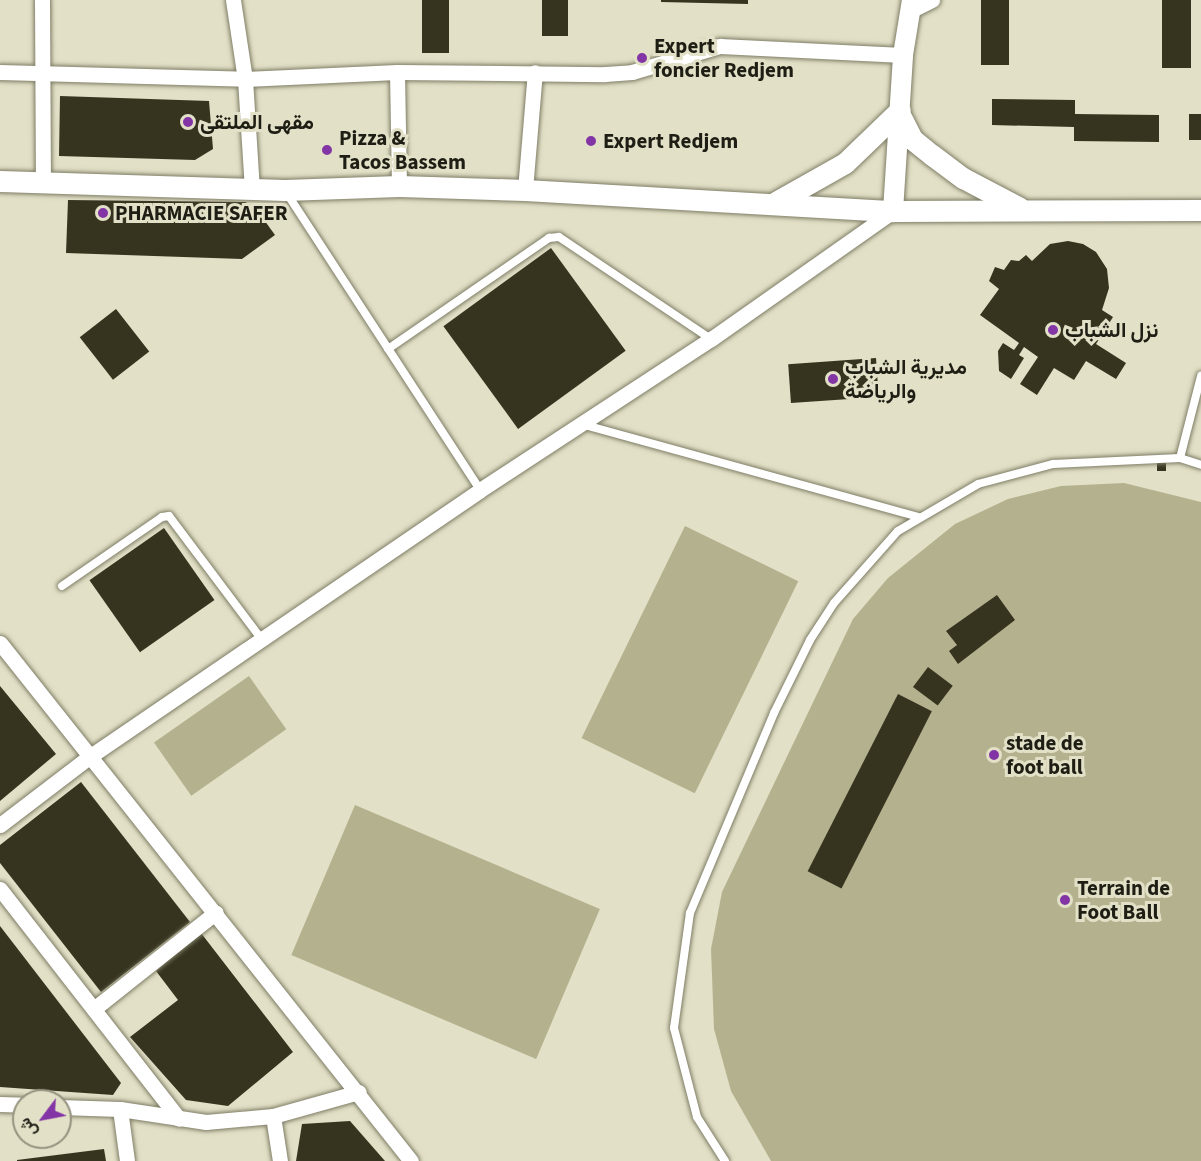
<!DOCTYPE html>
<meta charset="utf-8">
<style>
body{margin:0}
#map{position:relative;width:1201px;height:1161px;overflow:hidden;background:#e2e0c6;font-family:"Source Sans 3",Vazirmatn,sans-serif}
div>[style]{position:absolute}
.green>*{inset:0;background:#b4b18f;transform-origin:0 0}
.building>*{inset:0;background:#36341f;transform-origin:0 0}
.roads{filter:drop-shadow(0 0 2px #7f7d66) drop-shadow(0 0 2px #7f7d66)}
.service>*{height:8px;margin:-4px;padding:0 4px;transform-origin:4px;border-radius:4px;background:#fff}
.minor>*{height:15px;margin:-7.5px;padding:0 7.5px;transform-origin:7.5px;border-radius:7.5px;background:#fff}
.tertiary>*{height:20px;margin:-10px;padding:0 10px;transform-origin:10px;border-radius:10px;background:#fff}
.secondary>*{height:21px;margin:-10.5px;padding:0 10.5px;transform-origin:10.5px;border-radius:10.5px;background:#fff}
.dots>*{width:16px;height:16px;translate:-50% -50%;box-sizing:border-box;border:3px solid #e2e0c6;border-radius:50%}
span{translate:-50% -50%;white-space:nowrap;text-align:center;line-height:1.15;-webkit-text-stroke:6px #e2e0c6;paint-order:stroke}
.poi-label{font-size:21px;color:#1f1e15;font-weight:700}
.left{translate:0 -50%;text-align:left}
.north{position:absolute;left:12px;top:1089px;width:60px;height:60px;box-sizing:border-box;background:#e2e0c6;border:2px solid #94927f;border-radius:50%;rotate:238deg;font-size:16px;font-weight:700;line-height:24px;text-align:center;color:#1f1e15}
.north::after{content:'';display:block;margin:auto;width:21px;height:27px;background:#8335a6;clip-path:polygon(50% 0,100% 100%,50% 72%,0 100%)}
</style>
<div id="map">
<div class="green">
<i style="clip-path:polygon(1124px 483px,1201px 502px,1201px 1161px,771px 1161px,731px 1091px,714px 1029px,711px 949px,722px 892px,853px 619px,888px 578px,955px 524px,1008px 499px,1061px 486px)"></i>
<i style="left:685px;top:526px;width:126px;height:236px;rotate:26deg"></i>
<i style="left:249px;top:676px;width:65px;height:116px;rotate:55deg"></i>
<i style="left:355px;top:805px;width:266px;height:163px;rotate:23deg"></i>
</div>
<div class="building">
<i style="left:422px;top:0;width:27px;height:53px"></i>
<i style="left:542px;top:0;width:26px;height:36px"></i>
<i style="clip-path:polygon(661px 0,748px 0,748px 4px,661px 2px)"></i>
<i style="left:981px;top:0;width:28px;height:65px"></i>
<i style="left:1162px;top:0;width:29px;height:68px"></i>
<i style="clip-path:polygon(60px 96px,209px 101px,213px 149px,195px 160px,59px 156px)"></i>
<i style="clip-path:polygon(992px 99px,1075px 100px,1075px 114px,1159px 115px,1159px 142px,1074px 141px,1074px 127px,992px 125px)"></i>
<i style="left:1189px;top:114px;width:12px;height:26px"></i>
<i style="clip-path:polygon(68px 200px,245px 202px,254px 206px,275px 235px,242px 259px,66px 253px)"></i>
<i style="clip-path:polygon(1068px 241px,1083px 244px,1096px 252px,1107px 269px,1109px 288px,1102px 310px,1113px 317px,1096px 344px,1126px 363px,1116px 379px,1086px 361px,1074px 380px,1054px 368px,1037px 395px,1020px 384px,1038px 357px,1024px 347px,1019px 355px,1024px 358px,1011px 379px,999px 371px,998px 351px,1003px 343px,1014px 350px,1019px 343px,980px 315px,999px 289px,989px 281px,995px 267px,1004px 270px,1011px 260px,1019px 261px,1026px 255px,1032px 261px,1050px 244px)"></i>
<i style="left:551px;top:248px;width:127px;height:133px;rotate:54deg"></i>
<i style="left:116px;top:309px;width:54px;height:46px;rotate:52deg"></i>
<i style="left:876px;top:358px;width:39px;height:88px;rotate:86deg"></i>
<i style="left:1157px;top:460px;width:9px;height:11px"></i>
<i style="left:164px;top:528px;width:88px;height:91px;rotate:55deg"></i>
<i style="clip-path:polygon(997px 595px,1015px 620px,958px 664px,949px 651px,957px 645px,946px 631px)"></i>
<i style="left:928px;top:667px;width:31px;height:25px;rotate:37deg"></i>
<i style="clip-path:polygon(0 686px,56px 754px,0 801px)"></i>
<i style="left:898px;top:694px;width:38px;height:199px;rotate:27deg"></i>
<i style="clip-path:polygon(81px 782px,190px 922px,101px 992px,0 863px,0 845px)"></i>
<i style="clip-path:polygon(0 926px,121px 1083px,113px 1095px,0 1087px)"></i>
<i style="clip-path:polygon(201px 933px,293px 1052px,228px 1106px,186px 1100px,130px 1037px,178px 1000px,156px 971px)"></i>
<i style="clip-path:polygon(350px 1121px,385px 1161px,296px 1161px,302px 1124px)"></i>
<i style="clip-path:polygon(104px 1149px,106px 1161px,17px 1161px,17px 1160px)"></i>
</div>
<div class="roads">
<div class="service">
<i style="left:286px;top:192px;width:356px;rotate:56.9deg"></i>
<i style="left:388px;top:349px;width:196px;rotate:-34.6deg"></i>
<i style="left:549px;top:238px;width:10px;rotate:-6deg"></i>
<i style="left:559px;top:237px;width:183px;rotate:33.9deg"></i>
<i style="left:581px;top:424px;width:350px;rotate:15.4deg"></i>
<i style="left:1180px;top:458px;width:85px;rotate:-75.6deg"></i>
<i style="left:62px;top:586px;width:121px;rotate:-34.6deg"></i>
<i style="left:162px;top:517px;width:7px;rotate:-8deg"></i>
<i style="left:169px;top:516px;width:155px;rotate:53.1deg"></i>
<i style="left:725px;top:1161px;width:52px;rotate:-122.5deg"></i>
<i style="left:697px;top:1117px;width:92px;rotate:-104.5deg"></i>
<i style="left:674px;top:1028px;width:116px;rotate:-82.1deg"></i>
<i style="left:690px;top:913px;width:217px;rotate:-67.2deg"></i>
<i style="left:774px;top:713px;width:81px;rotate:-63.7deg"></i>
<i style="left:810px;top:640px;width:44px;rotate:-57deg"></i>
<i style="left:834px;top:603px;width:96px;rotate:-48.4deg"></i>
<i style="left:898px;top:531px;width:93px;rotate:-30.4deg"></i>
<i style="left:978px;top:484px;width:78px;rotate:-14.9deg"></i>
<i style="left:1053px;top:464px;width:127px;rotate:-2.7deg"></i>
<i style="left:1180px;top:458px;width:22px;rotate:18deg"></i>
</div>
<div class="minor">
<i style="left:42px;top:0;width:182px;rotate:89.7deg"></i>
<i style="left:233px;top:0;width:80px;rotate:81.4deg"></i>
<i style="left:245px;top:79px;width:111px;rotate:86.4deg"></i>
<i style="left:910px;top:11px;width:25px;rotate:-27deg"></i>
<i style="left:0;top:72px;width:245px;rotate:1.6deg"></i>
<i style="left:245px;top:79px;width:152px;rotate:-2.6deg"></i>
<i style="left:397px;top:72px;width:208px;rotate:0.6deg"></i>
<i style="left:605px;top:74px;width:27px;rotate:-4deg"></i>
<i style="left:632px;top:72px;width:92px;rotate:-16.5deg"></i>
<i style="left:720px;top:46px;width:183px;rotate:2.8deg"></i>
<i style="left:397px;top:72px;width:114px;rotate:89deg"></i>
<i style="left:525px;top:190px;width:118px;rotate:-85.2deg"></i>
<i style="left:0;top:643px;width:661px;rotate:51.57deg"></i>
<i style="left:0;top:825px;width:112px;rotate:-37.4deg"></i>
<i style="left:89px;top:757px;width:473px;rotate:-34.3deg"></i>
<i style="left:480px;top:490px;width:276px;rotate:-33.2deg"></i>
<i style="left:711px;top:339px;width:223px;rotate:-35.1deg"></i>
<i style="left:0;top:889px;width:291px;rotate:52.1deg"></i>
<i style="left:95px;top:1008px;width:154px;rotate:-38.4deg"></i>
<i style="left:0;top:1104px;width:24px;rotate:2deg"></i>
<i style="left:60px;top:1107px;width:60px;rotate:1.9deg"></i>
<i style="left:120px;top:1109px;width:87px;rotate:8.6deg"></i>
<i style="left:206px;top:1122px;width:67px;rotate:-5.1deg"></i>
<i style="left:273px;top:1116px;width:89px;rotate:-15.6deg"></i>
<i style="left:120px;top:1109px;width:52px;rotate:82.3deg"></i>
<i style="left:273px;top:1116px;width:46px;rotate:81.2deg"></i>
</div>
<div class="tertiary">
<i style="left:893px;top:211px;width:156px;rotate:-86.3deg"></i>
<i style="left:903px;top:55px;width:56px;rotate:-80.7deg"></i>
</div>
<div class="secondary">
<i style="left:901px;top:117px;width:25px;rotate:63deg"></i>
<i style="left:912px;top:139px;width:26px;rotate:39deg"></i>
<i style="left:932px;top:155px;width:39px;rotate:37deg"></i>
<i style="left:963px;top:178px;width:64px;rotate:27.8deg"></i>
<i style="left:0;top:181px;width:285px;rotate:1.8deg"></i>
<i style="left:285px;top:190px;width:114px;rotate:-2deg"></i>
<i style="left:399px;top:186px;width:126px;rotate:1.8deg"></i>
<i style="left:525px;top:190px;width:369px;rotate:3.3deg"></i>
<i style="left:893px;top:211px;width:308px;rotate:-0.2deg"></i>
<i style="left:776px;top:202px;width:79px;rotate:-29.5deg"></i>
<i style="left:845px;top:163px;width:76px;rotate:-43.9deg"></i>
</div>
</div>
<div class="dots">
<i style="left:642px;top:58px;background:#8335a6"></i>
<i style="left:188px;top:122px;background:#8335a6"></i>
<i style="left:591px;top:141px;background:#8335a6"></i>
<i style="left:327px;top:150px;background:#8335a6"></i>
<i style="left:103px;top:213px;background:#8335a6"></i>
<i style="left:1053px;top:330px;background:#8335a6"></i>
<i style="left:833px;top:379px;background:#8335a6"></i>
<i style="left:994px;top:755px;background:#8335a6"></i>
<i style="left:1065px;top:900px;background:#8335a6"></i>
</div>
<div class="poi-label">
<span class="left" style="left:654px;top:58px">Expert<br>foncier Redjem</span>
<span class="left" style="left:200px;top:122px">مقهى الملتقى</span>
<span class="left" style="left:339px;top:150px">Pizza &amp;<br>Tacos Bassem</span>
<span class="left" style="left:603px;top:141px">Expert Redjem</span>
<span class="left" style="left:115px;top:213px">PHARMACIE SAFER</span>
<span class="left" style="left:1065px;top:330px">نزل الشباب</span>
<span class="left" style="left:845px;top:379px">مديرية الشباب<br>والرياضة</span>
<span class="left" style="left:1006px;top:755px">stade de<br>foot ball</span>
<span class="left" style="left:1077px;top:900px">Terrain de<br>Foot Ball</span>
</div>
<div class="north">ش</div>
</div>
